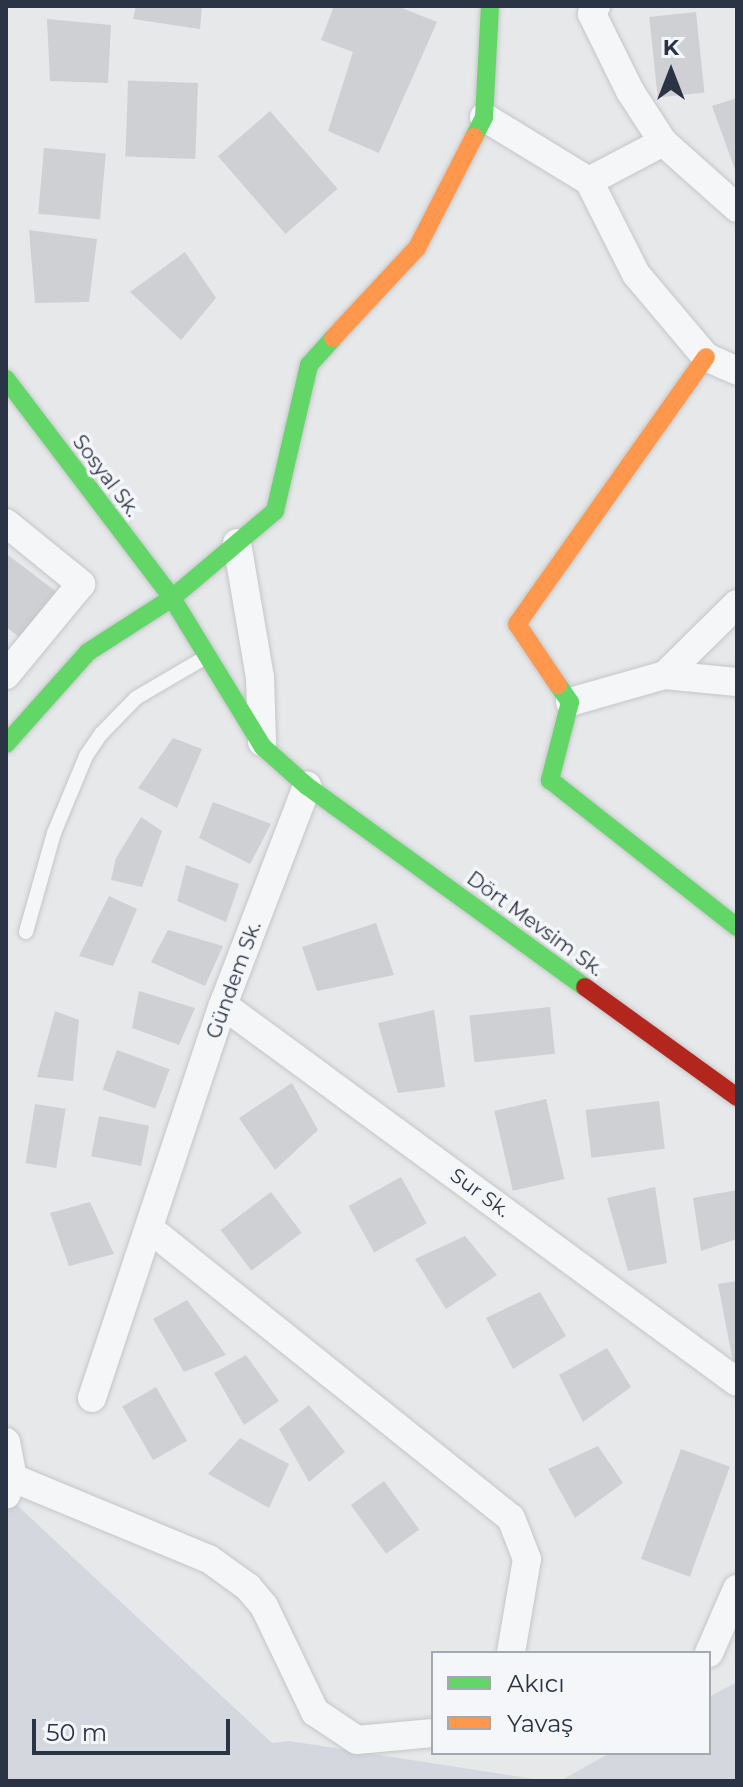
<!DOCTYPE html>
<meta charset="utf-8">
<style>
body{margin:0}
#map{position:relative;width:743px;height:1787px;overflow:hidden;background:#e6e8ea;font-family:Montserrat,sans-serif}
div>[style]{position:absolute}
.built>*{inset:0;background:#d4d7dd}
.building>*{inset:0;background:#ced0d3;transform-origin:0 0}
.roads{filter:drop-shadow(0 0 2px #c4c6c8) drop-shadow(0 0 2px #c4c6c8)}
.lane>*{height:14px;margin:-7px;padding:0 7px;transform-origin:7px;border-radius:7px;background:#f5f6f7}
.street>*{height:28px;margin:-14px;padding:0 14px;transform-origin:14px;border-radius:14px;background:#f5f6f7}
.fast>*{height:18px;margin:-9px;padding:0 9px;transform-origin:9px;border-radius:9px;background:#63d668}
.slow>*{height:18px;margin:-9px;padding:0 9px;transform-origin:9px;border-radius:9px;background:#ff974d}
.jam>*{height:18px;margin:-9px;padding:0 9px;transform-origin:9px;border-radius:9px;background:#b3261e}
span{translate:-50% -50%;white-space:nowrap;text-align:center;line-height:1.15;-webkit-text-stroke:7px #f4f6f9;paint-order:stroke}
.street-label{font-size:20px;color:#2b3445}
.frame{position:absolute;inset:0;border:8px solid #2b3445;pointer-events:none}
.legend{position:absolute;left:431px;top:1651px;width:280px;height:104px;box-sizing:border-box;background:#f4f6f9;border:2px solid #a4a8b1;margin:0;padding:10px 14px;list-style:none;font-size:24px;color:#2b3445}
.legend li{display:flex;align-items:center;gap:16px;height:40px}
.legend b{width:40px;border:2px solid #a4a8b1}
.north{position:absolute;left:631px;top:32px;width:80px;height:80px;-webkit-text-stroke:6px #f4f6f9;paint-order:stroke;rotate:0deg;font-size:22px;font-weight:700;line-height:32px;text-align:center;color:#2b3445}
.north::after{content:'';display:block;margin:auto;width:28px;height:36px;background:#2b3445;clip-path:polygon(50% 0,100% 100%,50% 72%,0 100%)}
.scale{position:absolute;left:32px;top:1719px;width:198px;height:36px;box-sizing:border-box;border:4px solid #2b3445;border-top:0;padding-left:10px;font-size:24px;line-height:28px;white-space:nowrap;color:#2b3445;-webkit-text-stroke:6px #f4f6f9;paint-order:stroke}
</style>
<div id="map">
<div class="built">
<i style="clip-path:polygon(6px 1495px,272px 1743px,289px 1741px,547px 1781px,6px 1781px)"></i>
<i style="clip-path:polygon(737px 1682px,737px 1781px,560px 1781px,610px 1753px,709px 1753px,709px 1697px)"></i>
</div>
<div class="building">
<i style="clip-path:polygon(136px 6px,202px 6px,200px 29px,133px 19px)"></i>
<i style="clip-path:polygon(334px 6px,397px 6px,437px 22px,379px 153px,328px 131px,353px 52px,321px 40px)"></i>
<i style="left:696px;top:12px;width:81px;height:47px;rotate:84deg"></i>
<i style="clip-path:polygon(47px 19px,111px 25px,108px 83px,50px 81px)"></i>
<i style="left:198px;top:83px;width:76px;height:70px;rotate:92deg"></i>
<i style="clip-path:polygon(737px 98px,737px 175px,712px 106px)"></i>
<i style="left:270px;top:111px;width:103px;height:69px;rotate:49deg"></i>
<i style="left:44px;top:148px;width:62px;height:66px;rotate:5deg"></i>
<i style="clip-path:polygon(29px 230px,97px 239px,89px 302px,35px 303px)"></i>
<i style="clip-path:polygon(185px 252px,216px 298px,181px 340px,130px 292px)"></i>
<i style="clip-path:polygon(8px 555px,58px 593px,22px 639px,6px 627px)"></i>
<i style="clip-path:polygon(173px 738px,202px 749px,177px 808px,138px 788px)"></i>
<i style="clip-path:polygon(213px 802px,271px 824px,250px 864px,199px 838px)"></i>
<i style="clip-path:polygon(141px 817px,162px 831px,142px 887px,111px 880px,116px 858px)"></i>
<i style="clip-path:polygon(186px 865px,239px 884px,226px 922px,177px 901px)"></i>
<i style="clip-path:polygon(109px 896px,137px 909px,113px 966px,79px 956px)"></i>
<i style="clip-path:polygon(376px 923px,394px 975px,317px 991px,302px 947px)"></i>
<i style="clip-path:polygon(168px 930px,223px 946px,205px 986px,151px 962px)"></i>
<i style="clip-path:polygon(139px 991px,195px 1008px,179px 1045px,132px 1028px)"></i>
<i style="left:550px;top:1007px;width:47px;height:81px;rotate:84deg"></i>
<i style="clip-path:polygon(434px 1010px,445px 1087px,398px 1093px,378px 1023px)"></i>
<i style="clip-path:polygon(55px 1011px,79px 1020px,73px 1081px,37px 1077px)"></i>
<i style="left:117px;top:1050px;width:56px;height:42px;rotate:20deg"></i>
<i style="clip-path:polygon(292px 1083px,318px 1130px,275px 1170px,239px 1118px)"></i>
<i style="left:546px;top:1099px;width:82px;height:53px;rotate:77deg"></i>
<i style="left:659px;top:1101px;width:48px;height:74px;rotate:83deg"></i>
<i style="left:35px;top:1104px;width:31px;height:60px;rotate:9deg"></i>
<i style="left:99px;top:1116px;width:51px;height:41px;rotate:11deg"></i>
<i style="left:401px;top:1177px;width:53px;height:60px;rotate:61deg"></i>
<i style="clip-path:polygon(655px 1187px,667px 1263px,628px 1271px,607px 1198px)"></i>
<i style="clip-path:polygon(737px 1190px,737px 1239px,701px 1251px,693px 1198px)"></i>
<i style="left:271px;top:1192px;width:51px;height:63px;rotate:53deg"></i>
<i style="clip-path:polygon(90px 1202px,114px 1254px,69px 1266px,50px 1213px)"></i>
<i style="clip-path:polygon(465px 1236px,497px 1275px,446px 1309px,415px 1259px)"></i>
<i style="clip-path:polygon(737px 1281px,737px 1361px,733px 1362px,718px 1284px)"></i>
<i style="clip-path:polygon(540px 1292px,566px 1336px,513px 1369px,486px 1318px)"></i>
<i style="clip-path:polygon(187px 1300px,226px 1355px,184px 1372px,153px 1319px)"></i>
<i style="clip-path:polygon(607px 1348px,631px 1387px,583px 1422px,559px 1375px)"></i>
<i style="clip-path:polygon(246px 1355px,279px 1401px,244px 1425px,214px 1373px)"></i>
<i style="left:156px;top:1387px;width:62px;height:39px;rotate:60deg"></i>
<i style="clip-path:polygon(309px 1405px,345px 1452px,309px 1482px,279px 1429px)"></i>
<i style="clip-path:polygon(240px 1438px,289px 1464px,269px 1508px,208px 1474px)"></i>
<i style="clip-path:polygon(598px 1446px,623px 1483px,575px 1518px,548px 1469px)"></i>
<i style="left:681px;top:1449px;width:52px;height:117px;rotate:20deg"></i>
<i style="left:384px;top:1481px;width:60px;height:41px;rotate:54deg"></i>
</div>
<div class="roads">
<div class="lane">
<i style="left:26px;top:932px;width:103px;rotate:-74.2deg"></i>
<i style="left:54px;top:833px;width:83px;rotate:-67.4deg"></i>
<i style="left:86px;top:756px;width:27px;rotate:-56deg"></i>
<i style="left:101px;top:734px;width:50px;rotate:-45.8deg"></i>
<i style="left:136px;top:698px;width:81px;rotate:-30.4deg"></i>
</div>
<div class="street">
<i style="left:484px;top:117px;width:123px;rotate:31.4deg"></i>
<i style="left:589px;top:181px;width:84px;rotate:-27.8deg"></i>
<i style="left:663px;top:142px;width:61px;rotate:-122.9deg"></i>
<i style="left:630px;top:91px;width:86px;rotate:-116.3deg"></i>
<i style="left:592px;top:14px;width:9px;rotate:-63deg"></i>
<i style="left:663px;top:142px;width:99px;rotate:41.7deg"></i>
<i style="left:589px;top:181px;width:104px;rotate:63.2deg"></i>
<i style="left:636px;top:274px;width:109px;rotate:49.9deg"></i>
<i style="left:706px;top:357px;width:34px;rotate:24deg"></i>
<i style="left:6px;top:523px;width:97px;rotate:39.1deg"></i>
<i style="left:81px;top:584px;width:118px;rotate:129.5deg"></i>
<i style="left:237px;top:543px;width:136px;rotate:80.3deg"></i>
<i style="left:260px;top:677px;width:65px;rotate:88.2deg"></i>
<i style="left:665px;top:675px;width:72px;rotate:5.6deg"></i>
<i style="left:570px;top:702px;width:99px;rotate:-15.9deg"></i>
<i style="left:665px;top:675px;width:101px;rotate:-44.6deg"></i>
<i style="left:223px;top:1005px;width:637px;rotate:36.26deg"></i>
<i style="left:150px;top:1229px;width:462px;rotate:38.7deg"></i>
<i style="left:511px;top:1518px;width:44px;rotate:68.7deg"></i>
<i style="left:527px;top:1559px;width:95px;rotate:99.7deg"></i>
<i style="left:92px;top:1398px;width:414px;rotate:-71.6deg"></i>
<i style="left:223px;top:1005px;width:235px;rotate:-69deg"></i>
<i style="left:6px;top:1442px;width:37px;rotate:79deg"></i>
<i style="left:13px;top:1478px;width:18px;rotate:112deg"></i>
<i style="left:13px;top:1478px;width:212px;rotate:22.5deg"></i>
<i style="left:209px;top:1559px;width:48px;rotate:35.7deg"></i>
<i style="left:248px;top:1587px;width:25px;rotate:50deg"></i>
<i style="left:264px;top:1606px;width:118px;rotate:64.3deg"></i>
<i style="left:315px;top:1712px;width:50px;rotate:33.7deg"></i>
<i style="left:357px;top:1740px;width:76px;rotate:-5.3deg"></i>
<i style="left:709px;top:1653px;width:70px;rotate:-66.4deg"></i>
</div>
<div class="fast">
<i style="left:474px;top:137px;width:22px;rotate:-63deg"></i>
<i style="left:484px;top:117px;width:111px;rotate:-86.9deg"></i>
<i style="left:6px;top:379px;width:275px;rotate:52.8deg"></i>
<i style="left:172px;top:598px;width:175px;rotate:58.6deg"></i>
<i style="left:263px;top:747px;width:59px;rotate:41.6deg"></i>
<i style="left:307px;top:786px;width:343px;rotate:35.9deg"></i>
<i style="left:558px;top:685px;width:21px;rotate:55deg"></i>
<i style="left:570px;top:702px;width:81px;rotate:104.4deg"></i>
<i style="left:550px;top:780px;width:238px;rotate:38.2deg"></i>
<i style="left:6px;top:744px;width:123px;rotate:-48.3deg"></i>
<i style="left:88px;top:652px;width:100px;rotate:-32.7deg"></i>
<i style="left:172px;top:598px;width:135px;rotate:-40.2deg"></i>
<i style="left:275px;top:511px;width:150px;rotate:-76.9deg"></i>
<i style="left:309px;top:365px;width:36px;rotate:-48deg"></i>
</div>
<div class="slow">
<i style="left:333px;top:338px;width:123px;rotate:-47deg"></i>
<i style="left:417px;top:248px;width:125px;rotate:-62.8deg"></i>
<i style="left:558px;top:685px;width:73px;rotate:-123.9deg"></i>
<i style="left:517px;top:624px;width:327px;rotate:-54.7deg"></i>
</div>
<div class="jam">
<i style="left:585px;top:987px;width:188px;rotate:35.9deg"></i>
</div>
</div>
<div class="street-label">
<span style="left:106px;top:476px;rotate:53deg">Sosyal Sk.</span>
<span style="left:535px;top:924px;rotate:36deg">Dört Mevsim Sk.</span>
<span style="left:234px;top:980px;rotate:-70deg">Gündem Sk.</span>
<span style="left:480px;top:1193px;rotate:36deg">Sur Sk.</span>
</div>
<div class="frame"></div>
<ul class="legend">
<li><b style="height:10px;background:#63d668"></b>Akıcı</li>
<li><b style="height:10px;background:#ff974d"></b>Yavaş</li>
</ul>
<div class="north">K</div>
<div class="scale">50 m</div>
</div>
